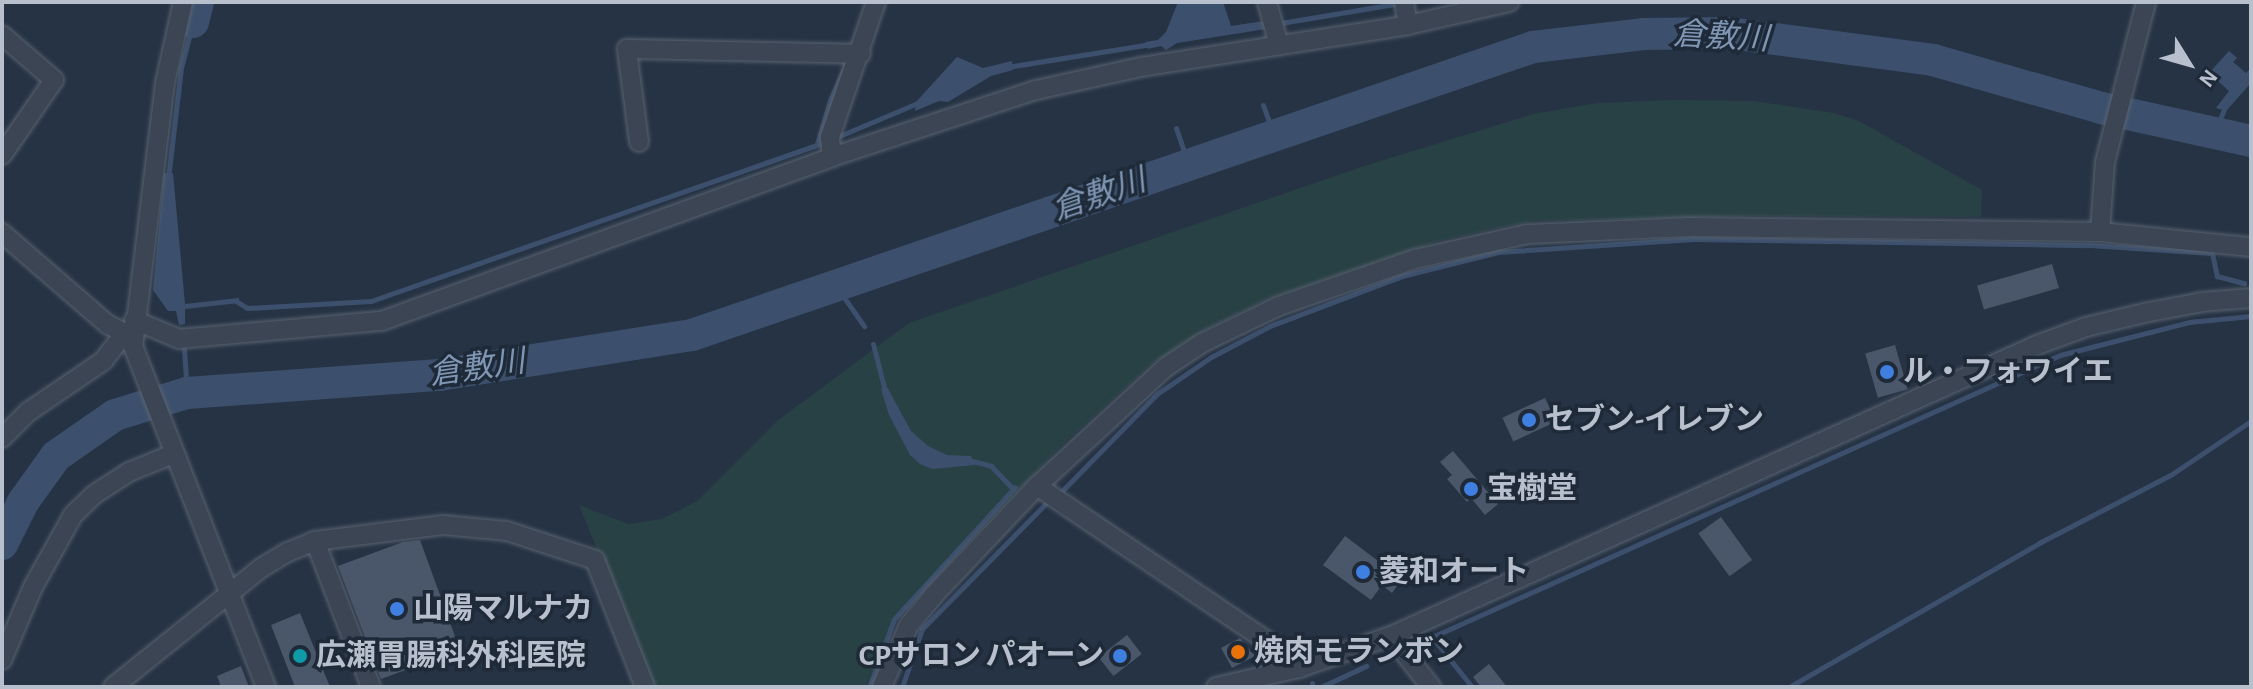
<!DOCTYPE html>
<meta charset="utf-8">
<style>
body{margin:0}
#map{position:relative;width:2253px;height:689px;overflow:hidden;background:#263344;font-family:"Alegreya Sans","Noto Sans JP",sans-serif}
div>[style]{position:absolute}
.green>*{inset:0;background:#284144}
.water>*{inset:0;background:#3c506d}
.stream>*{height:5px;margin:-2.5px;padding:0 2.5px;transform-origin:2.5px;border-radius:2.5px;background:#3c506d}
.river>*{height:32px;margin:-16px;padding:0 16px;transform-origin:16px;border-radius:16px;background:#3c506d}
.building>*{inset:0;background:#4a576a;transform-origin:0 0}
.roads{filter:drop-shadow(0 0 2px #596370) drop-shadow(0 0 2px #596370)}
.minor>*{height:18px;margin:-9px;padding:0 9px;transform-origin:9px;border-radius:9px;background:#3b4553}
.dots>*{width:22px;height:22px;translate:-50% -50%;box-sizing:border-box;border:4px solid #1f2a38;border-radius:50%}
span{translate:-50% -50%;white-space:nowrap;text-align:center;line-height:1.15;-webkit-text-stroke:7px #1f2a38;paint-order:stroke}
.poi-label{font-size:30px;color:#b8c0cd;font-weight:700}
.left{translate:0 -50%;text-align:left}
.right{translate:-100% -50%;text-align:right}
.water-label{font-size:32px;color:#7f96b4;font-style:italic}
.frame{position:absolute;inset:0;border:4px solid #b8c0cd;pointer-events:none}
.north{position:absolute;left:2149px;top:24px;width:80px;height:80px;-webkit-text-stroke:6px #1f2a38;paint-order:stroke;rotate:127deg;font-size:22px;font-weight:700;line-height:32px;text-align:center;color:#b8c0cd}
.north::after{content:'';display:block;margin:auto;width:28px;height:36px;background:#b8c0cd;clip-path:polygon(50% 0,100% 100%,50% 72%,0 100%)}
</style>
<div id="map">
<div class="green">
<i style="clip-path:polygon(1673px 100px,1754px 101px,1834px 113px,1859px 121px,1982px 190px,1981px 217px,1753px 216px,1532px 221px,1434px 242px,1267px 299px,1204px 330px,1153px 363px,1062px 445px,895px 619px,866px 687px,653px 687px,579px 505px,628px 524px,662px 519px,697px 501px,777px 421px,909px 323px,1364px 166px,1533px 114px,1597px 103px)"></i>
</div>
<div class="water">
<i style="clip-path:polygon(1178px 2px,1223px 2px,1231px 26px,1264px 21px,1266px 29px,1177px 43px,1166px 50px,1161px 46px,1148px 49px,1145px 42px,1158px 40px,1166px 32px)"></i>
<i style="clip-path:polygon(2229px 51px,2237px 58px,2233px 62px,2246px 73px,2251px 68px,2251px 83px,2226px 111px,2216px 108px,2229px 91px,2209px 73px)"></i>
<i style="clip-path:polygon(957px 57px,983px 68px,1012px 61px,1013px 70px,991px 76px,948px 102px,939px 101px,915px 111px,916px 102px)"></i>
<i style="clip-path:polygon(164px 173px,173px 173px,185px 304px,239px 298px,239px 303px,185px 309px,185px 324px,179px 325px,176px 311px,168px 311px,153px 290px)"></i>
<i style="clip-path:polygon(887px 387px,911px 431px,928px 446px,947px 455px,971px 456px,975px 465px,932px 469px,920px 464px,910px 455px,889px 415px,881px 389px)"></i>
</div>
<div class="stream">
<i style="left:1275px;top:24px;width:127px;rotate:-9.5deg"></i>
<i style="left:1007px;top:67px;width:146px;rotate:-9.1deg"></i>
<i style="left:1263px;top:105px;width:33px;rotate:70deg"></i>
<i style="left:1176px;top:128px;width:40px;rotate:71.1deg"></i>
<i style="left:2214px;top:133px;width:30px;rotate:-67deg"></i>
<i style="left:837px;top:137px;width:90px;rotate:-22.9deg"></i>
<i style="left:817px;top:144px;width:46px;rotate:-73.5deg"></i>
<i style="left:830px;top:100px;width:37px;rotate:-66deg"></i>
<i style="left:168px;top:179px;width:112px;rotate:-83.3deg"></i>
<i style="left:181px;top:68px;width:48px;rotate:-75.4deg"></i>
<i style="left:836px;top:286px;width:49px;rotate:55deg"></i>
<i style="left:236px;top:301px;width:13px;rotate:32deg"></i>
<i style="left:247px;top:308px;width:124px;rotate:-3.2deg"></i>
<i style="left:371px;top:301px;width:484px;rotate:-19.3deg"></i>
<i style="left:873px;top:344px;width:49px;rotate:75.7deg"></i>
<i style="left:184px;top:349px;width:44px;rotate:86.1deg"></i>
<i style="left:969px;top:460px;width:23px;rotate:15deg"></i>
<i style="left:991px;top:466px;width:32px;rotate:46deg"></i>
<i style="left:1059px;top:494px;width:140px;rotate:-45.6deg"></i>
<i style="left:1157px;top:394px;width:65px;rotate:-34.4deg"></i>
<i style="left:1211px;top:357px;width:67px;rotate:-27.7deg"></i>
<i style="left:1270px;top:326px;width:141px;rotate:-20.7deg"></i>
<i style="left:1402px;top:276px;width:99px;rotate:-14deg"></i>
<i style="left:1498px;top:252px;width:196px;rotate:-3.8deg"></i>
<i style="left:1694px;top:239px;width:395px;rotate:0.9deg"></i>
<i style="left:2089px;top:245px;width:123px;rotate:3.7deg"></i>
<i style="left:2212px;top:253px;width:24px;rotate:78deg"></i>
<i style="left:2217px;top:276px;width:28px;rotate:15deg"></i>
<i style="left:1432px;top:637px;width:688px;rotate:-24.18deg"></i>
<i style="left:2060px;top:355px;width:133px;rotate:-14.3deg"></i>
<i style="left:2189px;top:322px;width:62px;rotate:-5.5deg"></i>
<i style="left:1427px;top:639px;width:5px;rotate:-22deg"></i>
<i style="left:1432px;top:637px;width:64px;rotate:51.3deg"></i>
<i style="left:1312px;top:683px;width:4px;rotate:90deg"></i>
<i style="left:869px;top:687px;width:72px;rotate:-69.8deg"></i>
<i style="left:894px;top:619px;width:179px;rotate:-47.5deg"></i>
<i style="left:902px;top:687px;width:61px;rotate:-71deg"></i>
<i style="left:922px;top:629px;width:182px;rotate:-45.4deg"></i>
<i style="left:1321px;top:687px;width:50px;rotate:-25deg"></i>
<i style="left:1789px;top:687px;width:289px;rotate:-29.9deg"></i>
<i style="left:2039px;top:543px;width:150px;rotate:-27.4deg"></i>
<i style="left:2172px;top:474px;width:95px;rotate:-33.9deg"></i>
</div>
<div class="river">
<i style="left:193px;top:22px;width:21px;rotate:-76deg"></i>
<i style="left:2px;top:544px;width:47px;rotate:-63.4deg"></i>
<i style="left:23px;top:502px;width:57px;rotate:-54.3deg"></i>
<i style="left:56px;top:456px;width:72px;rotate:-34.8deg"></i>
<i style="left:115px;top:415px;width:75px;rotate:-17deg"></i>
<i style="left:187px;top:393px;width:253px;rotate:-4.1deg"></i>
<i style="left:439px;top:375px;width:256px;rotate:-9deg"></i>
<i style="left:692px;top:335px;width:889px;rotate:-18.9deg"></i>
<i style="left:1533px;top:47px;width:111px;rotate:-6.7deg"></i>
<i style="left:1643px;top:34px;width:86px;rotate:-0.7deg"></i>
<i style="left:1729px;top:33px;width:206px;rotate:7.5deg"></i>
<i style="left:1933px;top:60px;width:175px;rotate:15.9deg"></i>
<i style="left:2101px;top:108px;width:154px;rotate:12.4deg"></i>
</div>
<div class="building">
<i style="left:2052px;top:264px;width:25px;height:78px;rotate:74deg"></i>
<i style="left:1895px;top:345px;width:46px;height:31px;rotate:74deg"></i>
<i style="left:1545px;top:398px;width:26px;height:47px;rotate:65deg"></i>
<i style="clip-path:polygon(1453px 451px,1498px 504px,1485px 515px,1471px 498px,1467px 502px,1447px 479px,1452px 475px,1440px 462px)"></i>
<i style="left:1721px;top:517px;width:53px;height:28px;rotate:54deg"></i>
<i style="clip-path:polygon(1345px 536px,1402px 579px,1392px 593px,1382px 585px,1371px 600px,1323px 565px)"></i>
<i style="clip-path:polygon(420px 540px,460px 650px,381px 679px,338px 566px,403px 542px)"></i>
<i style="clip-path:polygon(300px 613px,330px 687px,295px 687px,271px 625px)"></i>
<i style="left:1127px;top:635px;width:24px;height:36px;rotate:52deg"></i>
<i style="clip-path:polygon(1240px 638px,1255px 656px,1232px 668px,1221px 648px)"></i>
<i style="clip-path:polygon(1489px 664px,1507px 687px,1481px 687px,1473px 677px)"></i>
<i style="clip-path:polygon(241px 666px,249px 687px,221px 687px,217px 676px)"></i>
</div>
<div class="roads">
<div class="minor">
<i style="left:183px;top:2px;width:83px;rotate:102.5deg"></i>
<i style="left:165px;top:83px;width:265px;rotate:96.9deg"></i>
<i style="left:133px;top:346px;width:366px;rotate:68.7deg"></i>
<i style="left:1267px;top:2px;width:45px;rotate:74.4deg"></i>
<i style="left:1404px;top:2px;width:23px;rotate:80deg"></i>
<i style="left:2px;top:35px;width:69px;rotate:40.9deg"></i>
<i style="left:54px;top:80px;width:91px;rotate:124.7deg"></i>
<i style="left:639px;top:142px;width:94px;rotate:-97.4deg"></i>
<i style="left:627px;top:49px;width:234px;rotate:1.2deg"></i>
<i style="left:832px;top:157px;width:20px;rotate:-96deg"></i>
<i style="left:830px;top:137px;width:143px;rotate:-71.2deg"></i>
<i style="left:2100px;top:232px;width:70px;rotate:-85.9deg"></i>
<i style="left:2105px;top:162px;width:165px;rotate:-75.6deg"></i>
<i style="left:2px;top:233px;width:139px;rotate:40.9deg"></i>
<i style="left:107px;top:324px;width:20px;rotate:27deg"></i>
<i style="left:125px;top:333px;width:8px;rotate:-7deg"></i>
<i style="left:134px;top:320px;width:49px;rotate:22.9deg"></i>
<i style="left:179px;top:339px;width:204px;rotate:-5.1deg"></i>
<i style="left:382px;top:321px;width:479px;rotate:-20deg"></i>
<i style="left:832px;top:157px;width:215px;rotate:-18.2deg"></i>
<i style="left:1036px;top:90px;width:107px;rotate:-12.4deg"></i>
<i style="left:1141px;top:67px;width:270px;rotate:-8.9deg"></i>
<i style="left:1408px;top:25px;width:104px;rotate:-12.8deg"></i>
<i style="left:2px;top:438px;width:37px;rotate:-45deg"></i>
<i style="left:28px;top:412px;width:91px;rotate:-34.2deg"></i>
<i style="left:103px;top:361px;width:36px;rotate:-52deg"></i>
<i style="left:1037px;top:486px;width:304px;rotate:34deg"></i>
<i style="left:1289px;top:656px;width:16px;rotate:50deg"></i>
<i style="left:315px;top:541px;width:156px;rotate:69deg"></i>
<i style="left:1391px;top:636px;width:65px;rotate:51.9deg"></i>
<i style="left:2px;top:660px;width:79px;rotate:-67deg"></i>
<i style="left:33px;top:587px;width:82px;rotate:-60.9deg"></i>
<i style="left:73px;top:515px;width:30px;rotate:-44deg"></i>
<i style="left:95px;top:494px;width:40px;rotate:-32.9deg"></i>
<i style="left:129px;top:472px;width:48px;rotate:-22.2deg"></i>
<i style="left:113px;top:687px;width:190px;rotate:-38.8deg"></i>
<i style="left:261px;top:568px;width:31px;rotate:-31deg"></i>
<i style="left:288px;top:552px;width:29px;rotate:-22deg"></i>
<i style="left:315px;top:541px;width:129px;rotate:-7.1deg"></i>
<i style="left:443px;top:525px;width:64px;rotate:5.4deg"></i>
<i style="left:507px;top:531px;width:93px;rotate:18.2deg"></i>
<i style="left:595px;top:560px;width:136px;rotate:68.5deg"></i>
<i style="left:882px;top:687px;width:68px;rotate:-66.5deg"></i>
<i style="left:909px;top:625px;width:38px;rotate:-50deg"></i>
<i style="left:933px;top:596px;width:151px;rotate:-46.6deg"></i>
<i style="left:1037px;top:486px;width:176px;rotate:-42.7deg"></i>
<i style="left:1166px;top:367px;width:43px;rotate:-33.7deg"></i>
<i style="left:1202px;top:343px;width:85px;rotate:-25.7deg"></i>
<i style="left:1279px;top:306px;width:144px;rotate:-19.1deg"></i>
<i style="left:1415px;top:259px;width:116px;rotate:-12.5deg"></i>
<i style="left:1528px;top:234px;width:162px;rotate:-2.5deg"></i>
<i style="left:1690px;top:227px;width:410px;rotate:0.7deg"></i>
<i style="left:2100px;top:232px;width:152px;rotate:5.7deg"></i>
<i style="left:1216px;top:687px;width:85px;rotate:-12.9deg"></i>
<i style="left:1299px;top:668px;width:97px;rotate:-19.2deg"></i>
<i style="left:1391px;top:636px;width:709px;rotate:-24.25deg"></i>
<i style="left:2037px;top:345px;width:52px;rotate:-20.2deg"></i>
<i style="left:2086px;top:327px;width:60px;rotate:-13.6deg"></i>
<i style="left:2144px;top:313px;width:59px;rotate:-10.7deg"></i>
<i style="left:2202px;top:302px;width:49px;rotate:-4.7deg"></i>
</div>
</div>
<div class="dots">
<i style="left:1887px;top:372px;background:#3f7fe0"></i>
<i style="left:1529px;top:420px;background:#3f7fe0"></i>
<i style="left:1471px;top:489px;background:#3f7fe0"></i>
<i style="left:1363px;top:572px;background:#3f7fe0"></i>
<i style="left:397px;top:609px;background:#3f7fe0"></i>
<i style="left:1238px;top:652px;background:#e8710a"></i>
<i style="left:300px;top:656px;background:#0f9aa8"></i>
<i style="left:1120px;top:656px;background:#3f7fe0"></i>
</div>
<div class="poi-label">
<span class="left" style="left:1903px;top:372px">ル・フォワイエ</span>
<span class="left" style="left:1545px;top:420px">セブン-イレブン</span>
<span class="left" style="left:1487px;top:489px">宝樹堂</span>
<span class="left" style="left:1379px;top:572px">菱和オート</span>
<span class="left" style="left:413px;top:609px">山陽マルナカ</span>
<span class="left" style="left:1254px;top:652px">焼肉モランボン</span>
<span class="left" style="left:316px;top:656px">広瀬胃腸科外科医院</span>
<span class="right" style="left:1104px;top:656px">CPサロン パオーン</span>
</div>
<div class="water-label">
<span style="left:1721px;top:37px;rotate:3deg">倉敷川</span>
<span style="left:1099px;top:195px;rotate:-19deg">倉敷川</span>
<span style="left:477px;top:368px;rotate:-8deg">倉敷川</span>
</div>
<div class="frame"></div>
<div class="north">N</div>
</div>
